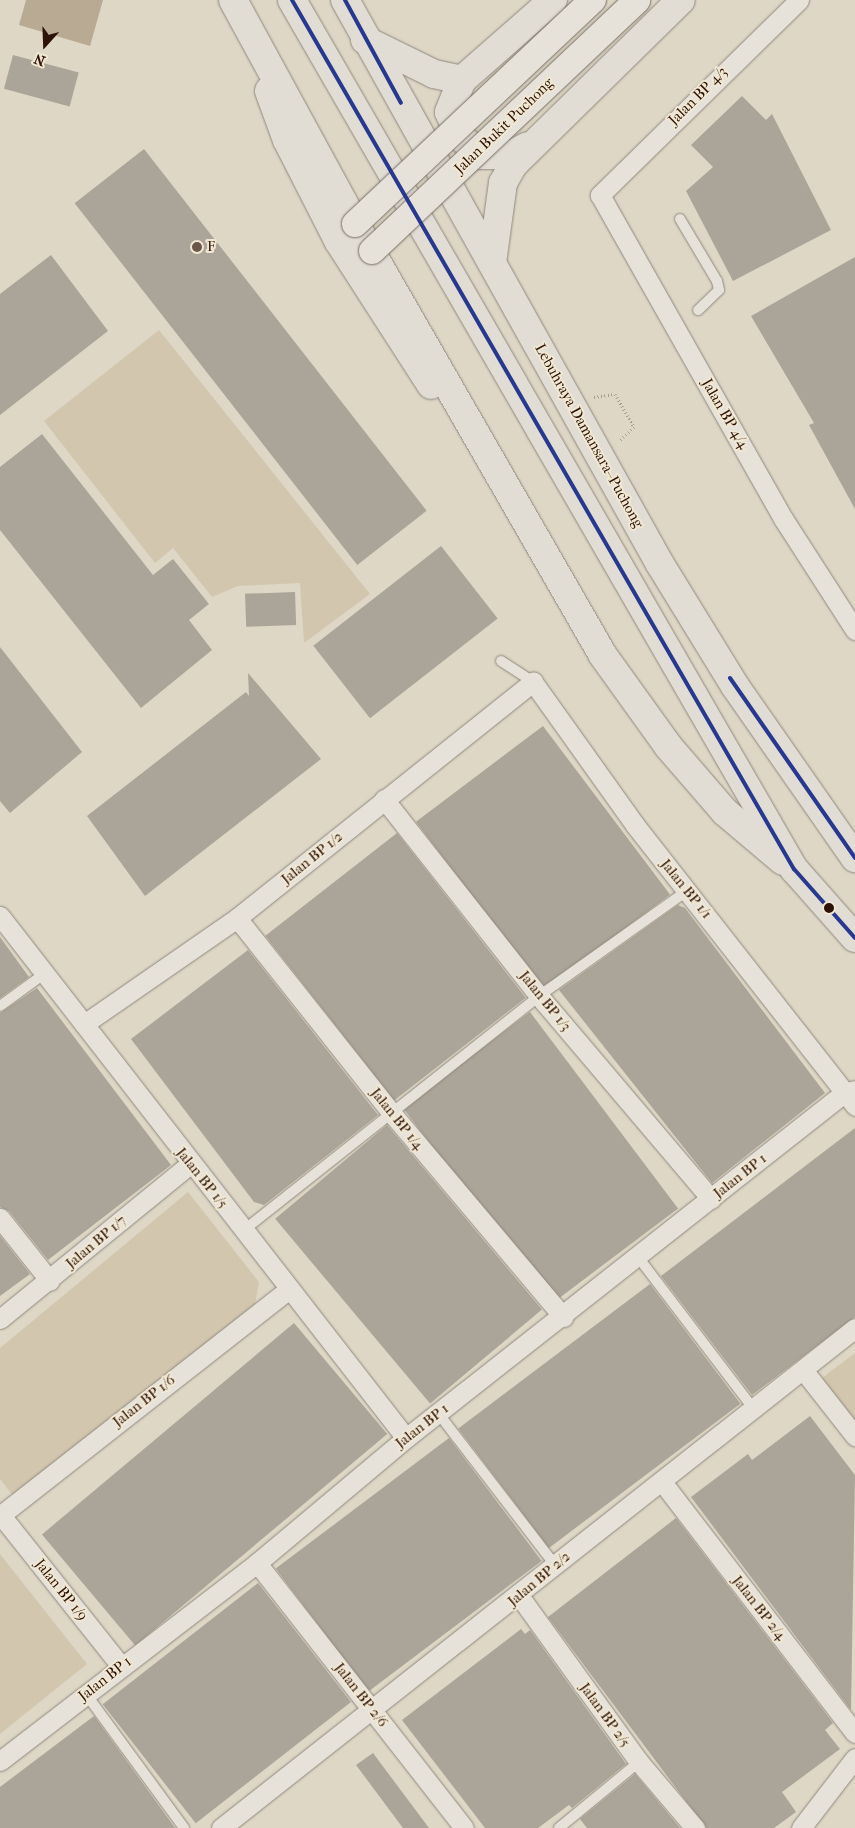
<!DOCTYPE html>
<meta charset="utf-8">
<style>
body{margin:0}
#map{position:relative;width:855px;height:1828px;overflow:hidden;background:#ded7c6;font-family:"IM FELL French Canon",serif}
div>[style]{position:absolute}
.green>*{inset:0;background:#d2c6af}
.water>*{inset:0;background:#b9aa94}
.building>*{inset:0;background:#aba498;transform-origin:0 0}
.path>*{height:3px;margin-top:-1.5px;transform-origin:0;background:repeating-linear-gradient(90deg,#a29c95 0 1px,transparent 0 3.5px)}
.roads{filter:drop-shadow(0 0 1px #8f887d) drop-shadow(0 0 1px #8f887d)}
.lane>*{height:10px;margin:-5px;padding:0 5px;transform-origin:5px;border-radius:5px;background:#e6e2da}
.street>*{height:19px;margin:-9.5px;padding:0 9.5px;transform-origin:9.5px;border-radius:9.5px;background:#e6e2da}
.highway>*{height:28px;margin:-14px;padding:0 14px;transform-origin:14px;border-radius:14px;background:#e1ddd4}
.bridges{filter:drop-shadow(0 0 1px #766d64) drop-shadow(0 0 1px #766d64)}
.secondary-bridge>*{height:26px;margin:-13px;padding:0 13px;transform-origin:13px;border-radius:13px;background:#e6e2da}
.bus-1>*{height:4px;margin:-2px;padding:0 2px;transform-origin:2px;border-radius:2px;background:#283890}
.dots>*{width:14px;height:14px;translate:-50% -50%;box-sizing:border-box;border:2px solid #f1e8d3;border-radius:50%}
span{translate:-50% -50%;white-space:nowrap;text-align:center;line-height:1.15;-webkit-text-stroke:4px #f1e8d3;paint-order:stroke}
.street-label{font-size:15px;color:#2d1207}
.poi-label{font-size:15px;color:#2d1207}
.left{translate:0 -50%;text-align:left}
.north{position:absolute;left:20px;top:20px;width:50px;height:50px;-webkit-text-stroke:4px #f1e8d3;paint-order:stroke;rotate:200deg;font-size:14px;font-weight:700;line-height:20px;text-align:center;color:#2d1207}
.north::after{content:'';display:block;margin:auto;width:18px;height:22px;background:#2d1207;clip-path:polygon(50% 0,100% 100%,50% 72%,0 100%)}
</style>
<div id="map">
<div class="green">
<i style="clip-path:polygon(159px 330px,370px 594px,304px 643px,300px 583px,238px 586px,212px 597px,173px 548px,155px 563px,44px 421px)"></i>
<i style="clip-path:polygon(188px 1192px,259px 1282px,254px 1309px,14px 1497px,0 1479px,0 1348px)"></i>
<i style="clip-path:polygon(855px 1353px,855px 1426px,818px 1381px)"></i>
<i style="clip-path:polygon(0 1554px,87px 1664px,0 1734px)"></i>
</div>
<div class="water">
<i style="clip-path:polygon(26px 0,103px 0,90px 46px,19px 25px)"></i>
</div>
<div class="building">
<i style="left:13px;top:55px;width:68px;height:35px;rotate:15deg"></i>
<i style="clip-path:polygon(742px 96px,766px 120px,772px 114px,831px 230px,733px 281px,686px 191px,713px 167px,691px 145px)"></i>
<i style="left:144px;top:149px;width:459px;height:88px;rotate:52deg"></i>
<i style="clip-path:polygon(51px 255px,108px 331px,0 415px,0 294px)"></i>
<i style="clip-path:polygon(855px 257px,855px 509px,809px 425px,814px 423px,751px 316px)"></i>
<i style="clip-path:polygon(42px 434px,153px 575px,173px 559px,209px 604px,189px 620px,212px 650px,141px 708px,0 530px,0 467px)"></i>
<i style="left:441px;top:546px;width:92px;height:162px;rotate:52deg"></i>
<i style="left:295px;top:592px;width:33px;height:50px;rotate:88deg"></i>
<i style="clip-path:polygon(0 647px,82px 752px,10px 813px,0 801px)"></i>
<i style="clip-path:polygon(248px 673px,321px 759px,145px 896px,87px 816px,246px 692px,249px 696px)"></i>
<i style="left:543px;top:726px;width:211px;height:159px;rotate:53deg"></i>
<i style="left:397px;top:833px;width:209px;height:167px;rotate:52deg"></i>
<i style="clip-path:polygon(678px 905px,685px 908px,825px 1093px,712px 1183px,559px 990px)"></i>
<i style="clip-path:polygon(0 937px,29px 977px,0 998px)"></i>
<i style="clip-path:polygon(248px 950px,378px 1115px,264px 1205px,254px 1202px,131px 1039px)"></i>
<i style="clip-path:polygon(37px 988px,171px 1165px,48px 1260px,9px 1211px,0 1207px,0 1013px)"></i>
<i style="left:530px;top:1012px;width:246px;height:159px;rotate:53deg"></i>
<i style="left:387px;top:1125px;width:241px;height:146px;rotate:50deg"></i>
<i style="clip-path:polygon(855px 1128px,855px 1317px,752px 1395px,661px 1276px)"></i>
<i style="clip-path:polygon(0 1236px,30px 1274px,0 1296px)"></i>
<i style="left:650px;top:1284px;width:150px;height:240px;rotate:53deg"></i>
<i style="left:294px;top:1323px;width:145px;height:329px;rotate:50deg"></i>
<i style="clip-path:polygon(810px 1416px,855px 1475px,851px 1710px,691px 1497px,748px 1454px,752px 1460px)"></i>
<i style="left:449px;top:1438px;width:154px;height:217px;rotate:53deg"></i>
<i style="clip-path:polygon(676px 1518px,833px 1723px,825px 1730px,840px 1749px,782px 1792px,796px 1812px,774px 1828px,706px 1828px,548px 1617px)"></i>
<i style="left:258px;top:1583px;width:151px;height:197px;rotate:52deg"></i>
<i style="clip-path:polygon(521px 1629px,525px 1634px,530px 1630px,626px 1764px,572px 1808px,569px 1805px,538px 1828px,485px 1828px,402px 1720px)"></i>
<i style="clip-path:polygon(94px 1716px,175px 1828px,0 1828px,0 1787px)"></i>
<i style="clip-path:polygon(373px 1753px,429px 1828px,403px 1828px,356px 1765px)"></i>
<i style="clip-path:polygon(635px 1774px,680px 1828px,587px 1828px,580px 1819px)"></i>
</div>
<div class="path">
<i style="left:594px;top:397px;width:21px;rotate:-8deg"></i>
<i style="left:615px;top:394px;width:38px;rotate:60deg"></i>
<i style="left:634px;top:427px;width:21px;rotate:137deg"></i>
</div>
<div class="roads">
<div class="lane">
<i style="left:680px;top:219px;width:72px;rotate:59.2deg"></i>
<i style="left:717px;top:281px;width:9px;rotate:77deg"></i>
<i style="left:719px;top:290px;width:29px;rotate:136deg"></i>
<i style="left:501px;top:661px;width:38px;rotate:33deg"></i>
<i style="left:0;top:1006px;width:54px;rotate:-36deg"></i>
<i style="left:244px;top:1230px;width:377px;rotate:-38.4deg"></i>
<i style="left:539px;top:996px;width:183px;rotate:-35.4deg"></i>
<i style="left:638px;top:1257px;width:191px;rotate:52.7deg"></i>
<i style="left:438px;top:1413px;width:192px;rotate:52.4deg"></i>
<i style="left:86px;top:1694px;width:166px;rotate:53.8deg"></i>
<i style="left:559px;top:1828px;width:104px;rotate:-39.5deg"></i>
</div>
<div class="street">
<i style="left:799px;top:0;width:279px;rotate:135.6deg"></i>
<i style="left:600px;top:195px;width:373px;rotate:60.5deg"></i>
<i style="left:784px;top:520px;width:131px;rotate:57.2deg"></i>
<i style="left:384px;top:799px;width:251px;rotate:51.8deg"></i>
<i style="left:539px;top:996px;width:266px;rotate:49.7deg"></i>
<i style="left:0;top:916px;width:661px;rotate:52.13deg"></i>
<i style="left:237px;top:918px;width:253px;rotate:51.6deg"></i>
<i style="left:394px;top:1116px;width:263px;rotate:49.9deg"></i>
<i style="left:84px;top:1024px;width:186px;rotate:-34.7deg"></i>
<i style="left:237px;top:918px;width:379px;rotate:-38.6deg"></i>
<i style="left:533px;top:682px;width:176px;rotate:54.5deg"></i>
<i style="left:635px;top:825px;width:357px;rotate:51.9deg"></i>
<i style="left:0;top:1218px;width:80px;rotate:51.6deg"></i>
<i style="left:0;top:1319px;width:245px;rotate:-39.2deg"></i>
<i style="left:804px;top:1371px;width:83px;rotate:51.9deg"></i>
<i style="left:663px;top:1483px;width:315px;rotate:52.5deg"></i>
<i style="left:0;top:1514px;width:194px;rotate:51.5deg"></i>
<i style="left:1px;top:1515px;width:366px;rotate:-38.1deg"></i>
<i style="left:257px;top:1563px;width:336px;rotate:52deg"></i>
<i style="left:520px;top:1597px;width:203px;rotate:54.2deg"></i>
<i style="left:639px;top:1762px;width:87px;rotate:49.7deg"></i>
<i style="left:0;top:1761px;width:324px;rotate:-37.6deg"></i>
<i style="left:257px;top:1563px;width:194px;rotate:-40deg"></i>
<i style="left:406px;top:1438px;width:558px;rotate:-38.23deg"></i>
<i style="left:844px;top:1093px;width:11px;rotate:-15deg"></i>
<i style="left:221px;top:1828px;width:807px;rotate:-38.26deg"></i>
<i style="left:801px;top:1828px;width:88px;rotate:-52.4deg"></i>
</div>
<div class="highway">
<i style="left:233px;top:0;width:255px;rotate:61.4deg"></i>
<i style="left:355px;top:224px;width:496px;rotate:60.1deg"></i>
<i style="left:602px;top:654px;width:113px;rotate:54.3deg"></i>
<i style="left:668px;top:746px;width:87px;rotate:49.2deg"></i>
<i style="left:725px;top:812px;width:76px;rotate:40.2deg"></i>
<i style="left:292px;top:0;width:1004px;rotate:59.99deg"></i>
<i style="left:794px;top:869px;width:92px;rotate:48.5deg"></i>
<i style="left:345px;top:0;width:646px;rotate:60.82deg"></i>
<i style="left:660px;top:564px;width:143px;rotate:58.4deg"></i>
<i style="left:735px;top:686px;width:210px;rotate:55.1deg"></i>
<i style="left:365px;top:40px;width:77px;rotate:26.2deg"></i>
<i style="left:434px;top:74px;width:29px;rotate:12deg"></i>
<i style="left:269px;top:91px;width:52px;rotate:69.8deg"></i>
<i style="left:287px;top:140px;width:114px;rotate:63deg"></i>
<i style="left:339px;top:242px;width:170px;rotate:57.2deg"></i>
<i style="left:528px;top:146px;width:20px;rotate:153deg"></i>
<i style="left:510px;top:155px;width:31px;rotate:180deg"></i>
<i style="left:479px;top:155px;width:27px;rotate:-135deg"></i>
<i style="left:460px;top:136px;width:26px;rotate:-115deg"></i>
<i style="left:449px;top:112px;width:35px;rotate:-68deg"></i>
<i style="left:462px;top:80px;width:121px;rotate:-41.3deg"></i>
<i style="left:492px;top:263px;width:81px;rotate:-82.2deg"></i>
<i style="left:503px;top:183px;width:21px;rotate:-61deg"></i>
<i style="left:513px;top:165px;width:235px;rotate:-44.5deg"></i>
</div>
</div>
<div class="bridges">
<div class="secondary-bridge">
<i style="left:355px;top:224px;width:327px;rotate:-43.3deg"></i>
<i style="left:372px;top:251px;width:365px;rotate:-43.4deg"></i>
</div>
</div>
<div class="bus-1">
<i style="left:292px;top:0;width:1004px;rotate:59.99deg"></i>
<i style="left:794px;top:869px;width:92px;rotate:48.5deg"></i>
<i style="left:345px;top:0;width:117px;rotate:61.5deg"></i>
<i style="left:730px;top:678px;width:219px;rotate:55.2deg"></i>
</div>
<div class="dots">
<i style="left:197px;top:247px;background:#6b574a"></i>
<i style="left:829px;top:908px;background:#2d1207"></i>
</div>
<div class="street-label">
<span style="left:698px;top:96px;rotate:-45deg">Jalan BP 4/3</span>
<span style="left:504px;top:126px;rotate:-44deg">Jalan Bukit Puchong</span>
<span style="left:725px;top:414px;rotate:60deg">Jalan BP 4/4</span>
<span style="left:589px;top:436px;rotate:61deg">Lebuhraya Damansara–Puchong</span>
<span style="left:312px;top:858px;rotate:-39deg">Jalan BP 1/2</span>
<span style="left:686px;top:889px;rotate:51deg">Jalan BP 1/1</span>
<span style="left:545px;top:1001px;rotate:51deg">Jalan BP 1/3</span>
<span style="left:397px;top:1119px;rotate:51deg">Jalan BP 1/4</span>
<span style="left:740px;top:1176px;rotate:-38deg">Jalan BP 1</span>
<span style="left:202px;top:1178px;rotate:51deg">Jalan BP 1/5</span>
<span style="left:96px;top:1242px;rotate:-40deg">Jalan BP 1/7</span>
<span style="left:144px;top:1401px;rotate:-38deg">Jalan BP 1/6</span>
<span style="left:422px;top:1426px;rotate:-38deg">Jalan BP 1</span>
<span style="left:539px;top:1579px;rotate:-40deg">Jalan BP 2/2</span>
<span style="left:61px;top:1590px;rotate:51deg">Jalan BP 1/9</span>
<span style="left:759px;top:1608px;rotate:52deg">Jalan BP 2/4</span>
<span style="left:105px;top:1679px;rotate:-38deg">Jalan BP 1</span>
<span style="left:361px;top:1695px;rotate:52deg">Jalan BP 2/6</span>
<span style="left:605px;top:1715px;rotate:54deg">Jalan BP 2/5</span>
</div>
<div class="poi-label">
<span class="left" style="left:207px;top:247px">F</span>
</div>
<div class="north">N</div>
</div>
